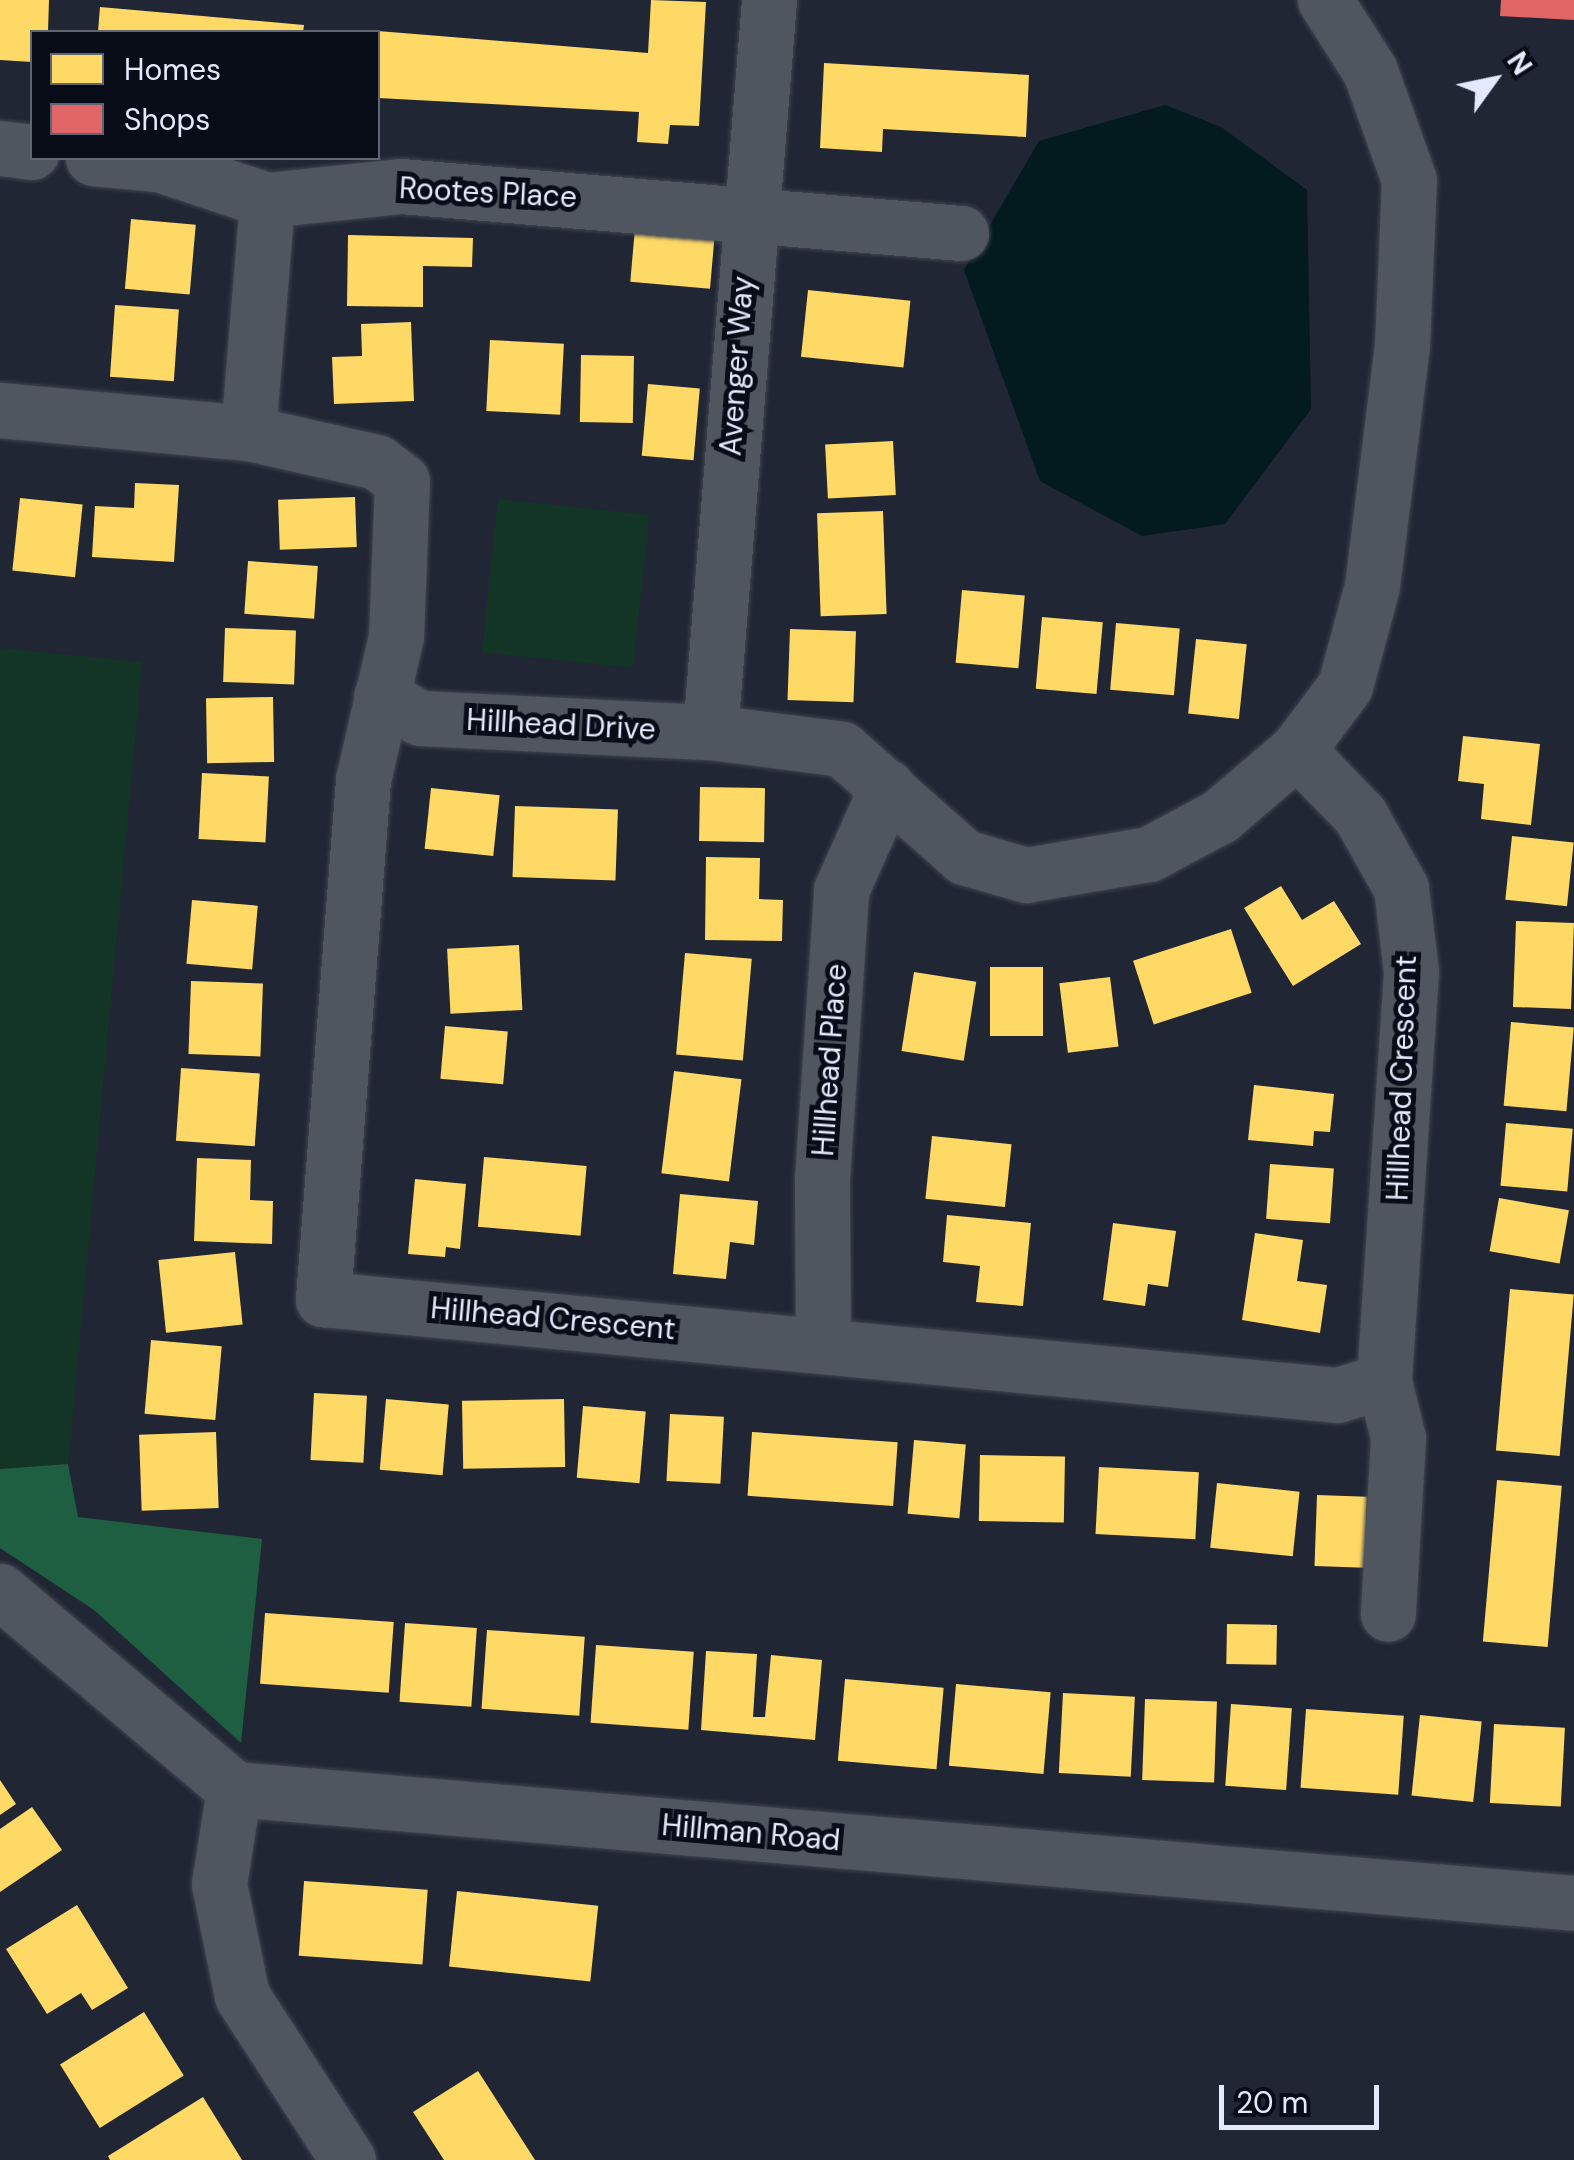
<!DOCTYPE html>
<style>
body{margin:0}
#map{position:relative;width:1574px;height:2160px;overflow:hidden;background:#202633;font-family:"DM Sans",sans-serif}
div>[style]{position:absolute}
.green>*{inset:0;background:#133525;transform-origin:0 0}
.forest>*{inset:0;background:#1e5f41}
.water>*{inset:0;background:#031a1f}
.homes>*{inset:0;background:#ffd966;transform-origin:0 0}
.shops>*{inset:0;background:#e06666}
.roads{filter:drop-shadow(0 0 2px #3f444f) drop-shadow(0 0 2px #3f444f)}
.street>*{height:55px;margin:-27.5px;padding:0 27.5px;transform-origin:27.5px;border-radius:27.5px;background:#505660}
span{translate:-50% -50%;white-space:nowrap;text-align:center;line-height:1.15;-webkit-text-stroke:10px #080c17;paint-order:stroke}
.street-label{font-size:30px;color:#e2eafb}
.legend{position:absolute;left:30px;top:30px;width:350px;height:130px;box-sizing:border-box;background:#080c17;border:2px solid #5f6572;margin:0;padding:12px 18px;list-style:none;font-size:30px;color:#e2eafb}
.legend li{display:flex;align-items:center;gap:20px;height:50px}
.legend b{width:50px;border:2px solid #5f6572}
.north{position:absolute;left:1444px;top:30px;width:100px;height:100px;-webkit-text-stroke:8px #080c17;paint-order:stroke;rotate:57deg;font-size:28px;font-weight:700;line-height:40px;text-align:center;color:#e2eafb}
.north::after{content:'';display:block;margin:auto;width:35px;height:45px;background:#e2eafb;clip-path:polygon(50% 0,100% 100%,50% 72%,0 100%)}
.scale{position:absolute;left:1219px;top:2085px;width:160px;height:45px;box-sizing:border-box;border:5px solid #e2eafb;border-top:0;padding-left:12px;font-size:30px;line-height:35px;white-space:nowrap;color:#e2eafb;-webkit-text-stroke:8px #080c17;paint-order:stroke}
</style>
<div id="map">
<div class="green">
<i style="left:498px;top:499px;width:152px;height:154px;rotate:6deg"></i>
<i style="clip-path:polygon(0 648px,142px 662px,68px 1464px,0 1469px)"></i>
</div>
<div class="forest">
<i style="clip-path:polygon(68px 1464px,78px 1517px,262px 1539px,241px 1743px,94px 1610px,0 1548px,0 1469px)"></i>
</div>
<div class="water">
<i style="clip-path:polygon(1165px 105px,1221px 127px,1307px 190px,1311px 409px,1225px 524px,1142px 536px,1040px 481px,964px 270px,1039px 141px)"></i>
</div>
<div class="homes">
<i style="clip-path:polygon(0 0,49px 0,48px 32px,32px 32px,32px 62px,0 60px)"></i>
<i style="clip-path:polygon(651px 0,706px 2px,699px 126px,670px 125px,668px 144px,637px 142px,639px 112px,378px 98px,378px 31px,648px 53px)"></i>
<i style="clip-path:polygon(100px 7px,304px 25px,303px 32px,98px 32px)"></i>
<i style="clip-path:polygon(824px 63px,1029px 75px,1026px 137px,883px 129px,882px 152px,820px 148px)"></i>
<i style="left:131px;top:219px;width:65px;height:70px;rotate:5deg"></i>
<i style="left:635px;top:228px;width:80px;height:54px;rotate:5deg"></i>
<i style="clip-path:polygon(348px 235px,473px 238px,472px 267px,423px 266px,423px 307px,347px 306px)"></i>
<i style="left:808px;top:290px;width:103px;height:67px;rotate:6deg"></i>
<i style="left:115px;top:305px;width:64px;height:72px;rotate:4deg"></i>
<i style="clip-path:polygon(411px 322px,414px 401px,334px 404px,332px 357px,362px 356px,361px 324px)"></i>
<i style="left:490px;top:340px;width:74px;height:71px;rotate:3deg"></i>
<i style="left:581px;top:355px;width:53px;height:67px;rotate:1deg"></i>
<i style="left:648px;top:384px;width:52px;height:72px;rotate:5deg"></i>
<i style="left:893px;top:441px;width:54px;height:68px;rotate:87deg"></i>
<i style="clip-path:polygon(135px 483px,179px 485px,174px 562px,92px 557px,95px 506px,134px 508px)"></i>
<i style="left:355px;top:497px;width:50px;height:77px;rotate:88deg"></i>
<i style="left:20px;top:498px;width:63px;height:73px;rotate:6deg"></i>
<i style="left:883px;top:511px;width:103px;height:66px;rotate:88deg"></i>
<i style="left:248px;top:561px;width:70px;height:53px;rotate:4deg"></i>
<i style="left:962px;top:590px;width:63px;height:73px;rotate:5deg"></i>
<i style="left:1042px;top:617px;width:61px;height:72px;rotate:5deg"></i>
<i style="left:1116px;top:623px;width:64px;height:67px;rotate:5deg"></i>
<i style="left:225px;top:628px;width:71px;height:54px;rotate:2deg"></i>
<i style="left:790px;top:629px;width:66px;height:71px;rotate:2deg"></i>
<i style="left:1196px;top:639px;width:51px;height:75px;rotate:6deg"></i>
<i style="left:273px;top:697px;width:65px;height:67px;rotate:89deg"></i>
<i style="clip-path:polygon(1463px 736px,1540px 744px,1531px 825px,1481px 819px,1484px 784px,1458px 781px)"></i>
<i style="left:202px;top:773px;width:67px;height:66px;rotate:3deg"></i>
<i style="left:700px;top:787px;width:65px;height:54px;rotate:1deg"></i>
<i style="left:431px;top:788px;width:69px;height:61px;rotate:6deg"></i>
<i style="left:515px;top:806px;width:103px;height:71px;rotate:2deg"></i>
<i style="left:1512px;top:836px;width:62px;height:64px;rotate:6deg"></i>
<i style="clip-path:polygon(706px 857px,760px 858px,759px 899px,783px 900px,782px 941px,705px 940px)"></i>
<i style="clip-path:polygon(1281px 886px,1302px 920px,1334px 901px,1361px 944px,1293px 986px,1244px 908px)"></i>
<i style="left:192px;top:900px;width:66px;height:64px;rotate:5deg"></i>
<i style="left:1516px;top:921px;width:58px;height:86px;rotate:2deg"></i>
<i style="left:1231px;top:929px;width:67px;height:103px;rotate:72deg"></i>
<i style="left:519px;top:945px;width:65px;height:72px;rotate:87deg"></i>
<i style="left:685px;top:953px;width:67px;height:102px;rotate:5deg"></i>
<i style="left:990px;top:967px;width:53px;height:69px"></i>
<i style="left:914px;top:972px;width:63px;height:80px;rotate:9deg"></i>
<i style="left:1110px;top:977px;width:70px;height:51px;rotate:83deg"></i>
<i style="left:191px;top:981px;width:72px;height:73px;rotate:2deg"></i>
<i style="left:1511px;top:1022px;width:63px;height:84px;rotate:5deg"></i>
<i style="left:445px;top:1026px;width:63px;height:53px;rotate:5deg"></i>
<i style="left:181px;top:1068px;width:79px;height:73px;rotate:4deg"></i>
<i style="left:674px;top:1071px;width:68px;height:103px;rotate:7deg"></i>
<i style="clip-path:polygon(1254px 1085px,1334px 1094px,1330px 1132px,1314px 1131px,1313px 1146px,1248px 1140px)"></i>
<i style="left:1506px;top:1123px;width:67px;height:63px;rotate:5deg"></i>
<i style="left:932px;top:1136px;width:80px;height:63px;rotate:6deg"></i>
<i style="left:484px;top:1157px;width:103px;height:70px;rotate:5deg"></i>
<i style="clip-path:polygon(197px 1158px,251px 1160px,250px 1200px,273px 1201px,272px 1244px,194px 1241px)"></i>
<i style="left:1270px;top:1164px;width:64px;height:55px;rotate:4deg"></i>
<i style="clip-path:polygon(415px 1179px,466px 1184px,460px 1249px,446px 1247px,445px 1257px,408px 1254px)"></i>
<i style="clip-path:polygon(680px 1194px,758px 1201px,754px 1245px,730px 1242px,726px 1279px,673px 1274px)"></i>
<i style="left:1499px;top:1198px;width:71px;height:54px;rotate:10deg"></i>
<i style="clip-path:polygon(947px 1215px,1031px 1223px,1023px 1306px,976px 1302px,980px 1266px,943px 1262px)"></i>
<i style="clip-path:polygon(1113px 1223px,1176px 1231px,1168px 1287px,1148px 1284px,1145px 1306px,1103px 1300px)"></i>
<i style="clip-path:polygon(1255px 1233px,1303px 1240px,1297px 1281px,1327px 1285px,1320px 1333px,1242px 1320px)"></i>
<i style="left:235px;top:1252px;width:73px;height:77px;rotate:84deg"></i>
<i style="left:1510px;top:1289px;width:64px;height:162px;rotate:5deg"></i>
<i style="left:151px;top:1340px;width:71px;height:74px;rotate:5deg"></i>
<i style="left:314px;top:1393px;width:53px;height:67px;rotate:3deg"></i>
<i style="left:386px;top:1399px;width:63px;height:71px;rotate:5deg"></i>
<i style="left:564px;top:1399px;width:68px;height:102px;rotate:89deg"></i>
<i style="left:583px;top:1406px;width:63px;height:72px;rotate:5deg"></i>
<i style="left:670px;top:1414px;width:54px;height:67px;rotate:3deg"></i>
<i style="left:216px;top:1432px;width:76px;height:77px;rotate:88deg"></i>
<i style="left:752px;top:1432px;width:146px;height:64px;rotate:4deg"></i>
<i style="left:914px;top:1440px;width:52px;height:74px;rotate:5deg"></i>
<i style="left:980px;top:1455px;width:85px;height:66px;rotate:1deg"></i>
<i style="left:1099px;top:1467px;width:100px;height:67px;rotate:3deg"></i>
<i style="left:1497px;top:1480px;width:65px;height:162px;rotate:5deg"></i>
<i style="left:1217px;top:1483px;width:83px;height:65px;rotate:6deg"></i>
<i style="left:1317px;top:1495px;width:50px;height:71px;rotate:2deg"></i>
<i style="left:265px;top:1613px;width:129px;height:71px;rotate:4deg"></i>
<i style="left:405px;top:1623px;width:72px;height:79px;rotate:4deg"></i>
<i style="left:1227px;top:1624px;width:50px;height:40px;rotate:1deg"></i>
<i style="left:487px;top:1630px;width:98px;height:79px;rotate:4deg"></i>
<i style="left:596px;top:1645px;width:98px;height:78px;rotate:4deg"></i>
<i style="clip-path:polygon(706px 1651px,757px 1654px,753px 1717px,765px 1717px,771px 1655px,822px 1660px,815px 1740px,701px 1730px)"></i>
<i style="left:845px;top:1679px;width:99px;height:82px;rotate:5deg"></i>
<i style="left:956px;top:1684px;width:95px;height:82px;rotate:5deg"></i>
<i style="left:1063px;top:1693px;width:72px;height:80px;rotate:3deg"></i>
<i style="left:1145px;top:1699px;width:72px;height:81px;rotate:2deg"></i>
<i style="left:1231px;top:1704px;width:61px;height:82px;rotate:4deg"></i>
<i style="left:1306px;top:1709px;width:98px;height:79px;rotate:4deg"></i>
<i style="left:1420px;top:1715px;width:62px;height:81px;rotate:6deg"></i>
<i style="left:1494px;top:1724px;width:71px;height:79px;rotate:3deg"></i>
<i style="clip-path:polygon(0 1780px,16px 1804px,0 1815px)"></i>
<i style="clip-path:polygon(32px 1807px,62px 1850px,0 1892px,0 1829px)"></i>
<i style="left:304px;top:1881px;width:124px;height:75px;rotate:4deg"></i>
<i style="left:457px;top:1891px;width:142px;height:76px;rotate:6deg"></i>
<i style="clip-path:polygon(77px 1905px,128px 1988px,92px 2010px,81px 1993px,47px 2014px,6px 1949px)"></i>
<i style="left:144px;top:2012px;width:75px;height:99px;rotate:58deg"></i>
<i style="clip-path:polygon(478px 2071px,535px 2160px,444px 2160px,413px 2112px)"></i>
<i style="clip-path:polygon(203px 2097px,242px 2160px,110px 2160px,108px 2156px)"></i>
</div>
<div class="shops">
<i style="clip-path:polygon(1501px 0,1574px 0,1574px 20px,1500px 16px)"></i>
</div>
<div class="roads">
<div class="street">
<i style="left:0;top:148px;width:32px;rotate:7deg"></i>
<i style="left:93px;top:158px;width:65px;rotate:5.3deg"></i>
<i style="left:158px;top:164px;width:115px;rotate:18.3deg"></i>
<i style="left:267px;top:200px;width:135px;rotate:-6deg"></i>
<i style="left:401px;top:186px;width:562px;rotate:4.8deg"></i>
<i style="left:0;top:410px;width:249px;rotate:5.3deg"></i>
<i style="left:248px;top:433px;width:132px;rotate:12.7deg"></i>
<i style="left:377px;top:462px;width:31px;rotate:37deg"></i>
<i style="left:402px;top:481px;width:155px;rotate:92.2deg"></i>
<i style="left:396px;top:636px;width:148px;rotate:102.9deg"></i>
<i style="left:363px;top:780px;width:521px;rotate:94.41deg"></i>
<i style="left:323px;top:1299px;width:1019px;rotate:5.41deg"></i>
<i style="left:1337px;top:1395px;width:49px;rotate:-16.6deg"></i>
<i style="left:248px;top:433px;width:234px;rotate:-85.3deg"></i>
<i style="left:381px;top:696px;width:45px;rotate:29.4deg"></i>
<i style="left:420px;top:718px;width:290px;rotate:2.8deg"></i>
<i style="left:710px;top:732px;width:133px;rotate:7.3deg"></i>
<i style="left:842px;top:749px;width:163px;rotate:41.5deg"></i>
<i style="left:964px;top:857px;width:65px;rotate:16.2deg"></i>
<i style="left:1026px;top:875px;width:125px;rotate:-9.7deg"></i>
<i style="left:1149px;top:854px;width:81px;rotate:-28.2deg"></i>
<i style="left:1220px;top:816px;width:101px;rotate:-40.6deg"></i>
<i style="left:1297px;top:750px;width:80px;rotate:-53.1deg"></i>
<i style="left:1345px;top:686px;width:104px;rotate:-74.9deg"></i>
<i style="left:1372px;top:586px;width:242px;rotate:-82.9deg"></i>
<i style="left:1402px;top:346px;width:166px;rotate:-87.6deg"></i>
<i style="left:1409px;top:180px;width:116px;rotate:-109.7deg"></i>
<i style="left:1370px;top:71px;width:84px;rotate:-122.4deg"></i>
<i style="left:710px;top:732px;width:734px;rotate:-85.39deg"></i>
<i style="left:1297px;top:750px;width:91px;rotate:45.9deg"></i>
<i style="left:1360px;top:815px;width:84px;rotate:60.7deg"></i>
<i style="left:1401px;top:888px;width:85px;rotate:83.2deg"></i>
<i style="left:1411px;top:972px;width:410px;rotate:93.8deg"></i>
<i style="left:1384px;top:1381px;width:59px;rotate:76.2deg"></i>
<i style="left:1398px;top:1438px;width:176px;rotate:93.3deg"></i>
<i style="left:823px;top:1342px;width:163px;rotate:-90.4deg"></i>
<i style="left:822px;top:1179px;width:290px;rotate:-86.2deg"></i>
<i style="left:841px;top:890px;width:113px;rotate:-65.9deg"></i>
<i style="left:0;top:1591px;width:307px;rotate:40.2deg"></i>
<i style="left:234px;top:1789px;width:1345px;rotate:4.86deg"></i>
<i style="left:234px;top:1789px;width:96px;rotate:99deg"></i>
<i style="left:219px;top:1884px;width:114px;rotate:78.4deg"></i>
<i style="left:242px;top:1996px;width:195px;rotate:57.1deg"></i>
</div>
</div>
<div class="street-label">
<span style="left:488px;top:193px;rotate:3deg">Rootes Place</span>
<span style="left:737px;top:366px;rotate:-86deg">Avenger Way</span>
<span style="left:561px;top:725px;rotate:3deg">Hillhead Drive</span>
<span style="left:830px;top:1060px;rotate:-86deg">Hillhead Place</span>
<span style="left:1402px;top:1078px;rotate:-88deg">Hillhead Crescent</span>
<span style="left:553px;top:1319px;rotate:5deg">Hillhead Crescent</span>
<span style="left:751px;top:1833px;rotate:5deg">Hillman Road</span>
</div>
<ul class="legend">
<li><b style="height:28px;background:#ffd966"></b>Homes</li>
<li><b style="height:28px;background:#e06666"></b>Shops</li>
</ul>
<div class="north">N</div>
<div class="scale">20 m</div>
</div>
